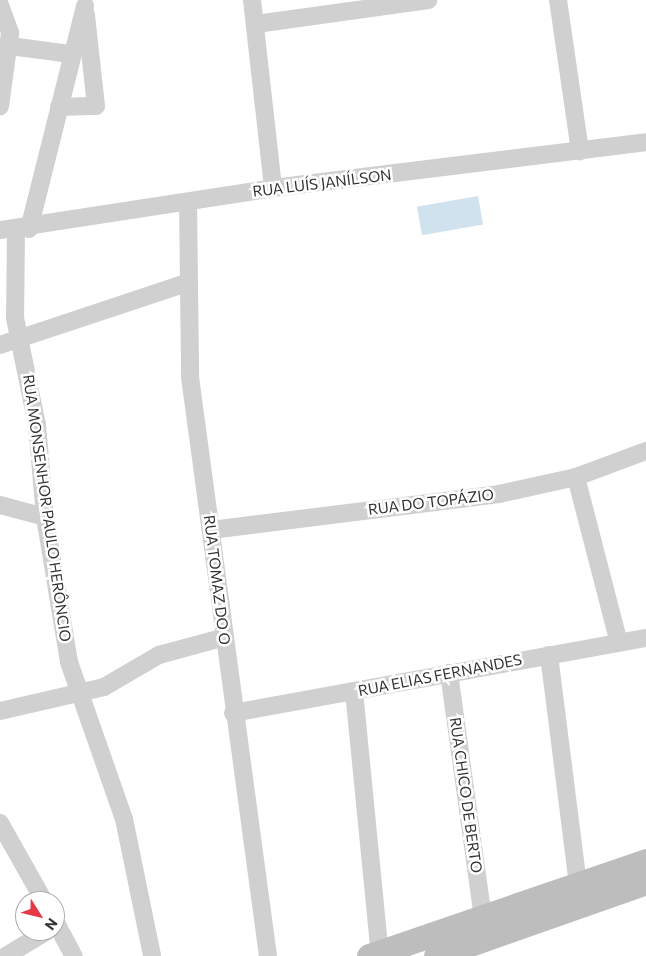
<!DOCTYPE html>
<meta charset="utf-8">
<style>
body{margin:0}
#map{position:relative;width:646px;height:956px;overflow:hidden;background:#fff;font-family:Commissioner,sans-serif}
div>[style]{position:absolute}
.water>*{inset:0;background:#cfe2ee;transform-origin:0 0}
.minor>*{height:18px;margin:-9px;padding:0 9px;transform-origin:9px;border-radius:9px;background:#d0d0d0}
.secondary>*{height:25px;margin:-12.5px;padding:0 12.5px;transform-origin:12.5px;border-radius:12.5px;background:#bdbdbd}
span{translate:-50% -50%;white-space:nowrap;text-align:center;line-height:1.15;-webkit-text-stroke:5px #fff;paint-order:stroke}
.street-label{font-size:15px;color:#333}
.north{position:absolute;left:15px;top:891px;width:50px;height:50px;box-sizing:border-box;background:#fff;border:1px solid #adadad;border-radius:50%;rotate:126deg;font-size:14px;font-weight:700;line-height:20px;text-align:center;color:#333}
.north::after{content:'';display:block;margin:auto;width:18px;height:22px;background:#e63946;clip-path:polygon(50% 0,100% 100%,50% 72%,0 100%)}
</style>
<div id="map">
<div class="water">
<i style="left:478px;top:196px;width:29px;height:62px;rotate:80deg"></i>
</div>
<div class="minor">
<i style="left:252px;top:0;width:189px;rotate:83.6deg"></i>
<i style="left:558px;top:0;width:153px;rotate:81.7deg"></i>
<i style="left:0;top:5px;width:30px;rotate:70deg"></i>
<i style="left:10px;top:33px;width:74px;rotate:97.8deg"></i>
<i style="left:256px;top:24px;width:174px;rotate:-7.9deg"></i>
<i style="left:10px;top:46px;width:62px;rotate:7.5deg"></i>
<i style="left:59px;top:107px;width:37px;rotate:-2deg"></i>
<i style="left:96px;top:106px;width:92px;rotate:-96.3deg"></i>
<i style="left:188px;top:202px;width:175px;rotate:89.3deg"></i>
<i style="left:190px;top:377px;width:584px;rotate:82.33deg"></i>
<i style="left:16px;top:229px;width:89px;rotate:90.6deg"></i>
<i style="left:15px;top:318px;width:109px;rotate:78.4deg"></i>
<i style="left:37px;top:425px;width:92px;rotate:85deg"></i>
<i style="left:45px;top:517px;width:147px;rotate:80.6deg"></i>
<i style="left:69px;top:662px;width:166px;rotate:70.7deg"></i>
<i style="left:124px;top:819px;width:140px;rotate:78.4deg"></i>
<i style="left:29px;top:229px;width:230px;rotate:-75.9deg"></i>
<i style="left:0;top:230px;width:276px;rotate:-8.7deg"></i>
<i style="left:273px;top:188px;width:376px;rotate:-7deg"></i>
<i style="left:0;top:345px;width:196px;rotate:-18.4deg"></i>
<i style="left:576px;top:477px;width:171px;rotate:75.5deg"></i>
<i style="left:0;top:505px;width:47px;rotate:14.9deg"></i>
<i style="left:211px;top:530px;width:290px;rotate:-7.1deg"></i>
<i style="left:499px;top:494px;width:79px;rotate:-12.4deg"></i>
<i style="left:576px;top:477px;width:75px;rotate:-20.4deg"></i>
<i style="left:549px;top:655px;width:232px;rotate:82.8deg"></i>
<i style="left:449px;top:673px;width:246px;rotate:82.1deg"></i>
<i style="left:354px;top:691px;width:266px;rotate:84.4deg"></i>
<i style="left:0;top:711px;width:107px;rotate:-13deg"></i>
<i style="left:104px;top:687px;width:64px;rotate:-30.2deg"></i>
<i style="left:159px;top:655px;width:68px;rotate:-15.3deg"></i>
<i style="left:233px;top:713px;width:420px;rotate:-10.3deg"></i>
<i style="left:0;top:823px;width:90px;rotate:60.6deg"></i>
<i style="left:55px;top:921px;width:40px;rotate:62deg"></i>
<i style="left:6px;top:956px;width:48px;rotate:-31.4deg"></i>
</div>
<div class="secondary">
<i style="left:369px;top:956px;width:293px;rotate:-18.9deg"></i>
<i style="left:436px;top:956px;width:223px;rotate:-19.4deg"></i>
</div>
<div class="street-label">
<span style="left:322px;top:183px;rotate:-7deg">RUA LUÍS JANÍLSON</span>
<span style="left:431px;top:502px;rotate:-7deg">RUA DO TOPÁZIO</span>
<span style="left:47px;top:508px;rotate:82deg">RUA MONSENHOR PAULO HERÔNCIO</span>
<span style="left:217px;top:580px;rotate:83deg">RUA TOMAZ DO O</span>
<span style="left:440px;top:675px;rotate:-11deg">RUA ELIAS FERNANDES</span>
<span style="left:466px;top:795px;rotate:82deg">RUA CHICO DE BERTO</span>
</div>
<div class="north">N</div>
</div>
